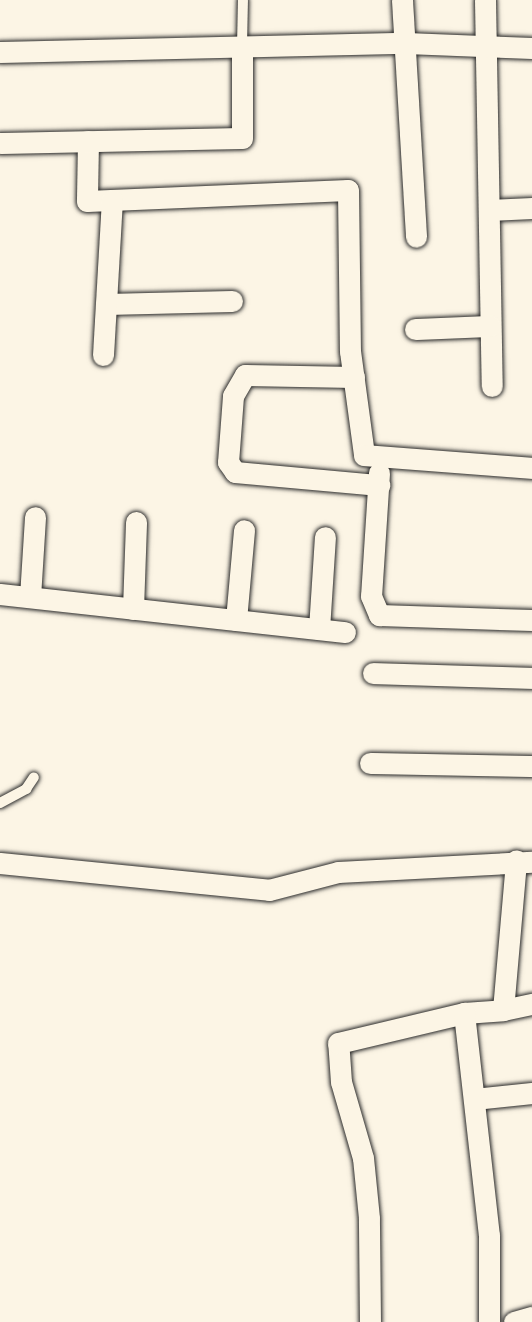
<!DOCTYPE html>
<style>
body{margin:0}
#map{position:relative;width:532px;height:1322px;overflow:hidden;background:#fcf5e5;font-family:Itim,sans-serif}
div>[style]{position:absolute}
.roads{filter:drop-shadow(0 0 2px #2b2b2b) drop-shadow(0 0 2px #2b2b2b)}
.service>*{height:10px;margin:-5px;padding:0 5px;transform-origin:5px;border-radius:5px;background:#fcf5e5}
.minor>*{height:21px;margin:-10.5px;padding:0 10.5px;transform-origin:10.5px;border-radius:10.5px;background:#fcf5e5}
span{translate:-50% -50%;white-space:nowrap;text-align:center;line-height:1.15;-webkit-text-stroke:6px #fcf5e5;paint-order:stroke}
</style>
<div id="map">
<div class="roads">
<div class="service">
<i style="left:242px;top:46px;width:46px;rotate:-88.8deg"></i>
<i style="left:0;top:803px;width:30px;rotate:-28deg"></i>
<i style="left:26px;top:789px;width:14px;rotate:-56deg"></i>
</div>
<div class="minor">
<i style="left:402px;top:0;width:237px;rotate:86.6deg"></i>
<i style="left:485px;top:0;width:386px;rotate:89deg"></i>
<i style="left:0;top:52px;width:406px;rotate:-1.3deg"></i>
<i style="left:406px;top:43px;width:126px;rotate:2.3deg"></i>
<i style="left:88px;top:141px;width:60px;rotate:91deg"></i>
<i style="left:87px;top:201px;width:261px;rotate:-2.4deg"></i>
<i style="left:348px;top:190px;width:161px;rotate:89.3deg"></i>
<i style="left:350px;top:351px;width:105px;rotate:82.3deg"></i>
<i style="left:364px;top:455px;width:169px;rotate:4.4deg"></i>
<i style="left:0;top:143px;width:242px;rotate:-1.2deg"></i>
<i style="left:242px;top:138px;width:92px;rotate:-90deg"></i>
<i style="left:489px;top:210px;width:43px;rotate:-2.7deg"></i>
<i style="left:106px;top:304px;width:126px;rotate:-1.4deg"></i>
<i style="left:415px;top:329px;width:75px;rotate:-2.3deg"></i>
<i style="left:103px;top:355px;width:155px;rotate:-86.7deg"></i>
<i style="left:354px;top:377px;width:109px;rotate:-178.9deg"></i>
<i style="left:245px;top:375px;width:24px;rotate:120deg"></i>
<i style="left:233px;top:396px;width:66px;rotate:94.3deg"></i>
<i style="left:228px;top:462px;width:12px;rotate:55deg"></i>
<i style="left:235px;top:472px;width:145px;rotate:5.2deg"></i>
<i style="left:379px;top:473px;width:123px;rotate:93.7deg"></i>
<i style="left:371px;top:596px;width:21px;rotate:67deg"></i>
<i style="left:379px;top:615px;width:153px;rotate:1.9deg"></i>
<i style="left:0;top:594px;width:347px;rotate:6.3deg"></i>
<i style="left:30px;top:597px;width:80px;rotate:-86.4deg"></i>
<i style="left:133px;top:609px;width:87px;rotate:-88deg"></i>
<i style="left:236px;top:620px;width:90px;rotate:-84.9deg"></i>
<i style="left:319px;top:629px;width:92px;rotate:-86.3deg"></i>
<i style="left:373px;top:673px;width:159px;rotate:1.8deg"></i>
<i style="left:370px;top:763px;width:162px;rotate:1.1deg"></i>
<i style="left:0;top:863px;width:270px;rotate:5.7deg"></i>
<i style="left:269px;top:890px;width:71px;rotate:-14.6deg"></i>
<i style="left:338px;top:872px;width:194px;rotate:-3deg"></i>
<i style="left:503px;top:1010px;width:30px;rotate:-12deg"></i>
<i style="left:464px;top:1013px;width:39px;rotate:-4deg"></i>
<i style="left:503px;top:1010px;width:150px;rotate:-85deg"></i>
<i style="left:474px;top:1099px;width:58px;rotate:-5.9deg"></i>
<i style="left:370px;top:1322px;width:104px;rotate:-90.6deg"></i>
<i style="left:369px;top:1218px;width:60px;rotate:-95.7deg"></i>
<i style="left:363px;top:1158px;width:79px;rotate:-106.1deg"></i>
<i style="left:341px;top:1082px;width:39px;rotate:-94deg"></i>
<i style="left:338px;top:1043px;width:130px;rotate:-13.4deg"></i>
<i style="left:464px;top:1013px;width:223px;rotate:83.6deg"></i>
<i style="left:489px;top:1235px;width:87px;rotate:90deg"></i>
<i style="left:514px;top:1322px;width:19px;rotate:-16deg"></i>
</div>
</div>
</div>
